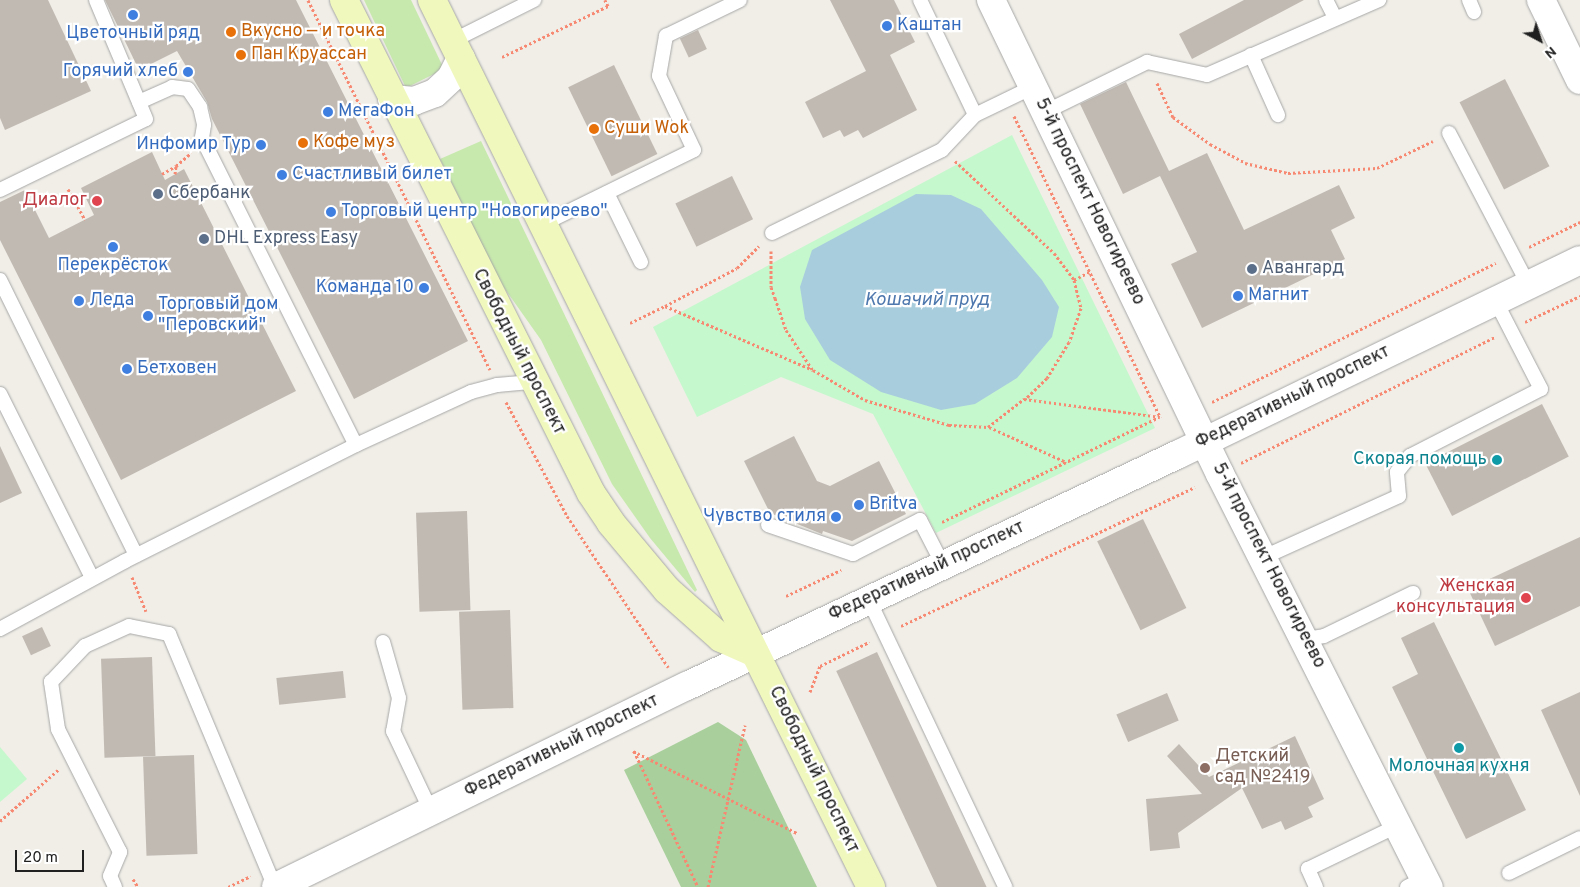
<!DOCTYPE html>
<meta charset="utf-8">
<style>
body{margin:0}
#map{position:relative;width:1580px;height:887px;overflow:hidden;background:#f0eee7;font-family:Overpass,sans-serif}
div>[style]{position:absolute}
.grass>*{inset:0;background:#c7e9ae}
.forest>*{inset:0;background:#a8cf9c}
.park>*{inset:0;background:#c6f8cd}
.water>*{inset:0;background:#a8cddd}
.building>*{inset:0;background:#c1bab3;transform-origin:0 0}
.path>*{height:3px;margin-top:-1.5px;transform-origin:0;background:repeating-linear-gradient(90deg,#f78871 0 2.5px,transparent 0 5px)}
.roads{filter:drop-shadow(0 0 1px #a7a7a7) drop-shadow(0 0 1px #a7a7a7)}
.lane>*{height:14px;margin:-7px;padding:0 7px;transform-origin:7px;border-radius:7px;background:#fff}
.street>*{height:28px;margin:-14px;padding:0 14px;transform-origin:14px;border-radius:14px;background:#fff}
.secondary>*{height:28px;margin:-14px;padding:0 14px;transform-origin:14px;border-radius:14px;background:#f1f8bd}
.dots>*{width:14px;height:14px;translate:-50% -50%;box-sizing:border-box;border:2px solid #fff;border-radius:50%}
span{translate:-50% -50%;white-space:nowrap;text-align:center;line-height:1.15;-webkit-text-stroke:4.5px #fff;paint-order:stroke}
.shop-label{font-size:18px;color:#366cbe}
.left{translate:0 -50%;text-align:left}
.right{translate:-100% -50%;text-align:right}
.food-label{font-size:18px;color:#c56008}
.service-label{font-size:18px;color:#4e5e75}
.health-label{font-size:18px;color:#be3a42}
.street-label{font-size:18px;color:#202020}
.culture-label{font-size:18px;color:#0d838f}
.education-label{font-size:18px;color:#785e54}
.water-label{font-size:19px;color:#4e78ae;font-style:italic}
.north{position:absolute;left:1515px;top:15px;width:50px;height:50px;-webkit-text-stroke:4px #fff;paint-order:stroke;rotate:140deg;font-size:14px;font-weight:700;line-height:20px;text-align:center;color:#202020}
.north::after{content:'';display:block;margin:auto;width:18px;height:22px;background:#202020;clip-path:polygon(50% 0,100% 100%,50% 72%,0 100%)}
.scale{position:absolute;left:15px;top:850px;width:69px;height:22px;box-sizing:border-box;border:2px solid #202020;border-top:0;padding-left:6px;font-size:15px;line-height:18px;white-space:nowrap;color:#202020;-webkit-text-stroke:4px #fff;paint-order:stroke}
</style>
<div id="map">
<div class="grass">
<i style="clip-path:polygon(364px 0,411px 0,444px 69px,406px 88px)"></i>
<i style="clip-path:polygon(481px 141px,697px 590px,695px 592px,650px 538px,612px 484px,541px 340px,500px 282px,440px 159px)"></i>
</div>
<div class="forest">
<i style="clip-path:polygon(718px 722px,746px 740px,817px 887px,681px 887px,624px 770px)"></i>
</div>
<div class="park">
<i style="clip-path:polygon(1012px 135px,1155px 428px,936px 533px,873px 414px,781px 377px,697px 417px,653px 327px)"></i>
<i style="clip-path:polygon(0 747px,27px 779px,0 802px)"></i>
</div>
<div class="water">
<i style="clip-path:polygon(916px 194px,951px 195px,981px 209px,1042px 280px,1059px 307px,1052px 337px,1017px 378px,975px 404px,941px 410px,881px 392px,830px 360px,805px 319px,800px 287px,812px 250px)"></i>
</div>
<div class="building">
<i style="clip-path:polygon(0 0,48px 0,91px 91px,5px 130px,0 118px)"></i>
<i style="clip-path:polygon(105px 0,296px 0,468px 341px,354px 399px,212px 119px,207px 102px,177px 51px,139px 70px)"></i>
<i style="clip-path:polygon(830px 0,894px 0,915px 42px,890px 55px,917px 110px,863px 138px,858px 130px,844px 137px,840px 130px,823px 138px,805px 102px,866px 71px)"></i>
<i style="clip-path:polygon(1244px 0,1304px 0,1192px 59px,1179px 34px)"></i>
<i style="left:698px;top:30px;width:21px;height:20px;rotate:65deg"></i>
<i style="left:614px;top:65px;width:99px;height:51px;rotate:64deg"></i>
<i style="left:1505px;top:79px;width:98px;height:51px;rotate:63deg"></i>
<i style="clip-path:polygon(1126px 82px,1169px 171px,1207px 153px,1244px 230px,1339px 185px,1355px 218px,1331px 230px,1345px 259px,1202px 328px,1171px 264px,1197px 252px,1160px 176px,1123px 194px,1080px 104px)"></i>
<i style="clip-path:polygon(152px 152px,165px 180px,184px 169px,296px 391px,121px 480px,0 240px,0 202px,25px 190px,49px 238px,94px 215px,81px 188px)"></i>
<i style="left:732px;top:176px;width:48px;height:63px;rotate:64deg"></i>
<i style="left:1542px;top:404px;width:59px;height:131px;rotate:63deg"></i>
<i style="clip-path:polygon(794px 436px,817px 481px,830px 486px,879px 461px,906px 514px,852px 541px,823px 531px,822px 534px,770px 513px,744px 461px)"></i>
<i style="clip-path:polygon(0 446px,22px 493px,0 503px)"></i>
<i style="left:467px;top:511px;width:99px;height:51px;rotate:88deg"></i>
<i style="left:1143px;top:519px;width:99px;height:51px;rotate:64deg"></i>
<i style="clip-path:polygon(1580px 537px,1580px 606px,1495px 646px,1468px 589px)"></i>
<i style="left:510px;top:610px;width:98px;height:51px;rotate:88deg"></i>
<i style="clip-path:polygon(1434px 622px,1526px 810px,1466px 839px,1392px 687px,1418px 674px,1401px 638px)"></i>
<i style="left:42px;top:627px;width:21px;height:22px;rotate:65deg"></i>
<i style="left:877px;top:652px;width:260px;height:45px;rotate:65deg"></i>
<i style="left:152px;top:657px;width:99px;height:51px;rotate:88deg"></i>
<i style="left:343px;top:671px;width:27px;height:67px;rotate:84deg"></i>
<i style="clip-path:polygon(1580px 692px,1580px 796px,1541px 710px)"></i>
<i style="left:1167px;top:693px;width:30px;height:55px;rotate:67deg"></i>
<i style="clip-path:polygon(1295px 736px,1324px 799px,1308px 807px,1313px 817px,1285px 830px,1281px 821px,1262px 829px,1242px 788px,1178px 833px,1180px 848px,1150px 851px,1146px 799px,1202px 794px,1167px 756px,1179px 744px,1209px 777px)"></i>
<i style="left:194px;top:755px;width:99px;height:51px;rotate:88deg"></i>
</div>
<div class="path">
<i style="left:308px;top:0;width:412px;rotate:63.8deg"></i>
<i style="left:502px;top:57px;width:118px;rotate:-25.7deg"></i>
<i style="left:608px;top:6px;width:7px;rotate:-117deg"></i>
<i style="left:1157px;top:83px;width:38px;rotate:65deg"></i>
<i style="left:1173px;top:117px;width:46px;rotate:36.1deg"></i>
<i style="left:1210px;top:144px;width:40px;rotate:28deg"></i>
<i style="left:1245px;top:163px;width:44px;rotate:13.1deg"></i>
<i style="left:1288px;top:173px;width:89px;rotate:-3.2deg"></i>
<i style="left:1377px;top:168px;width:62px;rotate:-25.7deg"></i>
<i style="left:1014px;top:116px;width:335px;rotate:64.1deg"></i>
<i style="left:955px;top:161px;width:135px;rotate:42.9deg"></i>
<i style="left:1054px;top:253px;width:34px;rotate:53deg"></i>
<i style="left:1074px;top:280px;width:29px;rotate:76deg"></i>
<i style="left:1081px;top:308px;width:36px;rotate:109deg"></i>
<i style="left:1069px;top:342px;width:42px;rotate:121.4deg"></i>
<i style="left:1047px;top:378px;width:30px;rotate:136deg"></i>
<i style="left:162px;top:174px;width:16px;rotate:-30deg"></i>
<i style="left:175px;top:174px;width:8px;rotate:-83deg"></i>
<i style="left:176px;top:166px;width:20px;rotate:-41deg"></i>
<i style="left:68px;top:189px;width:35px;rotate:61deg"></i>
<i style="left:1529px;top:247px;width:57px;rotate:-26.1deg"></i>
<i style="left:771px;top:251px;width:36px;rotate:90deg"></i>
<i style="left:771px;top:287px;width:12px;rotate:70deg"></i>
<i style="left:775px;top:298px;width:34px;rotate:71deg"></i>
<i style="left:786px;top:330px;width:47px;rotate:56.3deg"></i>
<i style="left:1074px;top:280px;width:17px;rotate:-28deg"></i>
<i style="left:665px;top:306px;width:81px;rotate:-27.8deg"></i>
<i style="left:737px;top:268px;width:31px;rotate:-45deg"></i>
<i style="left:1525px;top:322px;width:61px;rotate:-25.3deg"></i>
<i style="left:630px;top:323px;width:39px;rotate:-26deg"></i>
<i style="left:665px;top:306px;width:161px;rotate:23.4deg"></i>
<i style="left:813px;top:370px;width:60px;rotate:30deg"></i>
<i style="left:865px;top:400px;width:88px;rotate:16.6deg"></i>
<i style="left:949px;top:425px;width:39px;rotate:3deg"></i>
<i style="left:988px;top:427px;width:46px;rotate:-37.9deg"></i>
<i style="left:1024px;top:399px;width:137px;rotate:7.5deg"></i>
<i style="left:506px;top:402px;width:129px;rotate:61.8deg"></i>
<i style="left:567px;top:516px;width:182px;rotate:56.2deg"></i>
<i style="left:1212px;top:402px;width:316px;rotate:-26.1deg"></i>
<i style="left:989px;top:427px;width:85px;rotate:24.4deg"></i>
<i style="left:1241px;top:463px;width:284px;rotate:-26.4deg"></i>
<i style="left:942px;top:522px;width:241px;rotate:-25.8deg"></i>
<i style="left:132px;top:577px;width:37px;rotate:68deg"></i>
<i style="left:786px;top:596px;width:61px;rotate:-25.3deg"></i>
<i style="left:901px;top:626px;width:325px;rotate:-25.3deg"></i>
<i style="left:810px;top:692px;width:28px;rotate:-69deg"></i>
<i style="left:820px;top:666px;width:55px;rotate:-26.1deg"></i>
<i style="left:633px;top:751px;width:183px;rotate:26.6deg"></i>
<i style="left:634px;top:751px;width:150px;rotate:64.8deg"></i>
<i style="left:0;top:821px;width:79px;rotate:-41.4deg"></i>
<i style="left:133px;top:879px;width:9px;rotate:58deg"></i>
<i style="left:228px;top:887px;width:25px;rotate:-26deg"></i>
<i style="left:708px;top:887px;width:166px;rotate:-77.1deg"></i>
</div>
<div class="roads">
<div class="lane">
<i style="left:920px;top:0;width:127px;rotate:64.4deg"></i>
<i style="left:1326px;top:0;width:20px;rotate:63deg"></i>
<i style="left:1469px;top:0;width:13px;rotate:67deg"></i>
<i style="left:452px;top:41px;width:92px;rotate:-26.6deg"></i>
<i style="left:1251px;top:55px;width:66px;rotate:65.8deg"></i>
<i style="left:139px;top:102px;width:36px;rotate:-24deg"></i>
<i style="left:172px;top:87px;width:16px;rotate:7deg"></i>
<i style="left:188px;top:89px;width:22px;rotate:56deg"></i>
<i style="left:200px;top:107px;width:18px;rotate:77deg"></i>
<i style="left:204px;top:125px;width:13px;rotate:99deg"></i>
<i style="left:202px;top:138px;width:343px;rotate:63.4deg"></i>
<i style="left:1045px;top:112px;width:114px;rotate:-26.1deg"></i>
<i style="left:1147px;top:62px;width:61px;rotate:12.2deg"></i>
<i style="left:1207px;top:75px;width:188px;rotate:-23.6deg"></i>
<i style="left:1449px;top:133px;width:170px;rotate:62.4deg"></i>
<i style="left:0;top:190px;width:162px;rotate:-25.9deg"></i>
<i style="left:146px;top:119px;width:129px;rotate:-112.8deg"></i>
<i style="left:607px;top:193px;width:77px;rotate:63.8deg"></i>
<i style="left:543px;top:224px;width:168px;rotate:-26.1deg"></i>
<i style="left:694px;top:150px;width:82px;rotate:-115.3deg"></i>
<i style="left:659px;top:76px;width:41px;rotate:-80.1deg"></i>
<i style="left:666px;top:36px;width:82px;rotate:-25.9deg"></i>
<i style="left:772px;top:233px;width:189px;rotate:-26deg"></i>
<i style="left:942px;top:150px;width:48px;rotate:-46.7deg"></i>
<i style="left:975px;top:115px;width:64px;rotate:-25.8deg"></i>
<i style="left:0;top:280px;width:307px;rotate:63.7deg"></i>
<i style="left:0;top:394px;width:206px;rotate:63.4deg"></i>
<i style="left:768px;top:525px;width:90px;rotate:18.8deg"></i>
<i style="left:853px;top:554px;width:75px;rotate:-26.9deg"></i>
<i style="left:920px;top:520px;width:51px;rotate:62.9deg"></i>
<i style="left:1264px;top:557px;width:148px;rotate:-24.3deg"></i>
<i style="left:1399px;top:496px;width:24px;rotate:-95deg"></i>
<i style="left:1397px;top:472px;width:21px;rotate:-51deg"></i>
<i style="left:1410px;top:456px;width:147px;rotate:-27.1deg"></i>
<i style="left:1541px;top:389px;width:100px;rotate:-117.3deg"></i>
<i style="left:869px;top:600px;width:318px;rotate:64.6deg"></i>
<i style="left:0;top:629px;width:142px;rotate:-28.5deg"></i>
<i style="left:125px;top:561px;width:258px;rotate:-26.7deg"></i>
<i style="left:356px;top:445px;width:127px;rotate:-24.7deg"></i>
<i style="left:471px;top:392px;width:27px;rotate:-15deg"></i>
<i style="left:497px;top:385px;width:36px;rotate:-5deg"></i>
<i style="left:1306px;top:639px;width:18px;rotate:-9deg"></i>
<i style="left:1324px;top:636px;width:99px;rotate:-25.8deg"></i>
<i style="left:383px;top:642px;width:58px;rotate:74.1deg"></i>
<i style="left:399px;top:698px;width:34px;rotate:100deg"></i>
<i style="left:393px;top:731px;width:89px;rotate:64.6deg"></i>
<i style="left:1509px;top:873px;width:79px;rotate:-26.2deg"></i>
<i style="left:115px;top:887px;width:12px;rotate:-114deg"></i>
<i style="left:110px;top:876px;width:26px;rotate:-67deg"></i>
<i style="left:120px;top:852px;width:138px;rotate:-116.8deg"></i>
<i style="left:58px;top:729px;width:48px;rotate:-98.5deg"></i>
<i style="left:51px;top:682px;width:50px;rotate:-46.6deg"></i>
<i style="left:85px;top:646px;width:48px;rotate:-24.4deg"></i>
<i style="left:129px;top:626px;width:41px;rotate:11.3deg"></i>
<i style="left:169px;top:634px;width:274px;rotate:67.3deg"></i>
<i style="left:1316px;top:887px;width:20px;rotate:-114deg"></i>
<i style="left:1308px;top:869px;width:101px;rotate:-25.8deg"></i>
<i style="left:1407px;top:887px;width:20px;rotate:-27deg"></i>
</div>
<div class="street">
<i style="left:991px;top:0;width:526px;rotate:64.21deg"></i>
<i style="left:1220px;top:474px;width:463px;rotate:63.2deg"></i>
<i style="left:1541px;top:0;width:89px;rotate:64deg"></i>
<i style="left:392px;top:99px;width:22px;rotate:5deg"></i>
<i style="left:414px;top:101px;width:22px;rotate:-21deg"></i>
<i style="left:435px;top:93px;width:22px;rotate:-43deg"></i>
<i style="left:451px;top:78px;width:22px;rotate:-63deg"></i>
<i style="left:276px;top:887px;width:458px;rotate:-26.1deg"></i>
<i style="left:687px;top:686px;width:544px;rotate:-25.25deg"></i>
<i style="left:1179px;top:454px;width:445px;rotate:-25.8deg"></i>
</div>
<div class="secondary">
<i style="left:344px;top:0;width:551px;rotate:63.39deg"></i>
<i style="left:591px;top:493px;width:36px;rotate:56deg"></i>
<i style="left:611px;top:523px;width:87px;rotate:50.1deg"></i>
<i style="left:667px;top:590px;width:72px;rotate:41.6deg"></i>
<i style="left:721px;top:638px;width:37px;rotate:24deg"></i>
<i style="left:432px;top:0;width:990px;rotate:63.67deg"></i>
</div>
</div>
<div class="dots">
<i style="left:133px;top:15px;background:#3f7fe0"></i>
<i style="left:887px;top:26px;background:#3f7fe0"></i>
<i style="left:231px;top:32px;background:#e8710a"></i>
<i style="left:241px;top:55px;background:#e8710a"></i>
<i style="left:188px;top:72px;background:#3f7fe0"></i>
<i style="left:328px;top:112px;background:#3f7fe0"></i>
<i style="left:594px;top:129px;background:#e8710a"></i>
<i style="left:303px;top:143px;background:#e8710a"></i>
<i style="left:261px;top:145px;background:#3f7fe0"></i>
<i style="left:282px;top:175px;background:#3f7fe0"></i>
<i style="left:158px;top:194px;background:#5c6f8a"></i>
<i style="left:97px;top:201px;background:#e0444e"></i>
<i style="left:331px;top:212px;background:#3f7fe0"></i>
<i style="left:204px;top:239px;background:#5c6f8a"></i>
<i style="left:113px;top:247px;background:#3f7fe0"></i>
<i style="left:1252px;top:269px;background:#5c6f8a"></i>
<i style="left:424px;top:288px;background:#3f7fe0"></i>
<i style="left:1238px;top:296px;background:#3f7fe0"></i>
<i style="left:79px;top:301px;background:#3f7fe0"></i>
<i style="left:148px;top:316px;background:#3f7fe0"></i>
<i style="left:127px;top:369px;background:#3f7fe0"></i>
<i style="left:1497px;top:460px;background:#0f9aa8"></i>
<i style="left:859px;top:505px;background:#3f7fe0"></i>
<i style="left:836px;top:517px;background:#3f7fe0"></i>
<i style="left:1526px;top:598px;background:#e0444e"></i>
<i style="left:1459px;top:748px;background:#0f9aa8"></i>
<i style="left:1205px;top:768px;background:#8d6e63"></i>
</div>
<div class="shop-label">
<span class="left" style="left:897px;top:26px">Каштан</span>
<span style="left:133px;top:34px">Цветочный ряд</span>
<span class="right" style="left:178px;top:72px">Горячий хлеб</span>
<span class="left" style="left:338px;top:112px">МегаФон</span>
<span class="right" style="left:251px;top:145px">Инфомир Тур</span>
<span class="left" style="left:292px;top:175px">Счастливый билет</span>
<span class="left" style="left:341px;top:212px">Торговый центр "Новогиреево"</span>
<span style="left:113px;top:266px">Перекрёсток</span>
<span class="right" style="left:414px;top:288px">Команда 10</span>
<span class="left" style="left:1248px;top:296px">Магнит</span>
<span class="left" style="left:89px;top:301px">Леда</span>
<span class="left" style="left:158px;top:316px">Торговый дом<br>"Перовский"</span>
<span class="left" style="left:137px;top:369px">Бетховен</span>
<span class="left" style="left:869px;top:505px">Britva</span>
<span class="right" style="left:826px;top:517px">Чувство стиля</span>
</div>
<div class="food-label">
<span class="left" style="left:241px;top:32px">Вкусно — и точка</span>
<span class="left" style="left:251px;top:55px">Пан Круассан</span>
<span class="left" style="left:604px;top:129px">Суши Wok</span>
<span class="left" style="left:313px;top:143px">Кофе муз</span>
</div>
<div class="service-label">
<span class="left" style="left:168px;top:194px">Сбербанк</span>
<span class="left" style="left:214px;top:239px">DHL Express Easy</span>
<span class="left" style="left:1262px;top:269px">Авангард</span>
</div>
<div class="health-label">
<span class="right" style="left:87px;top:201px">Диалог</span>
<span class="right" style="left:1515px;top:598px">Женская<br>консультация</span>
</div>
<div class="street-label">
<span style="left:1089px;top:202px;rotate:64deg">5-й проспект Новогиреево</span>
<span style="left:518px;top:352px;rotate:63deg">Свободный проспект</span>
<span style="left:1293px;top:398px;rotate:-26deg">Федеративный проспект</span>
<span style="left:1268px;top:566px;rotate:63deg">5-й проспект Новогиреево</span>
<span style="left:927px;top:572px;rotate:-25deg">Федеративный проспект</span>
<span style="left:562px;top:747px;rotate:-26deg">Федеративный проспект</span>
<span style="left:813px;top:770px;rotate:64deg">Свободный проспект</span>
</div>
<div class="culture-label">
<span class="right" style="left:1487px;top:460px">Скорая помощь</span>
<span style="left:1459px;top:767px">Молочная кухня</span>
</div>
<div class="education-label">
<span class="left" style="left:1215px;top:768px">Детский<br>сад №2419</span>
</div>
<div class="water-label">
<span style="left:927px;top:301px">Кошачий пруд</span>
</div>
<div class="north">N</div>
<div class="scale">20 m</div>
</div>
